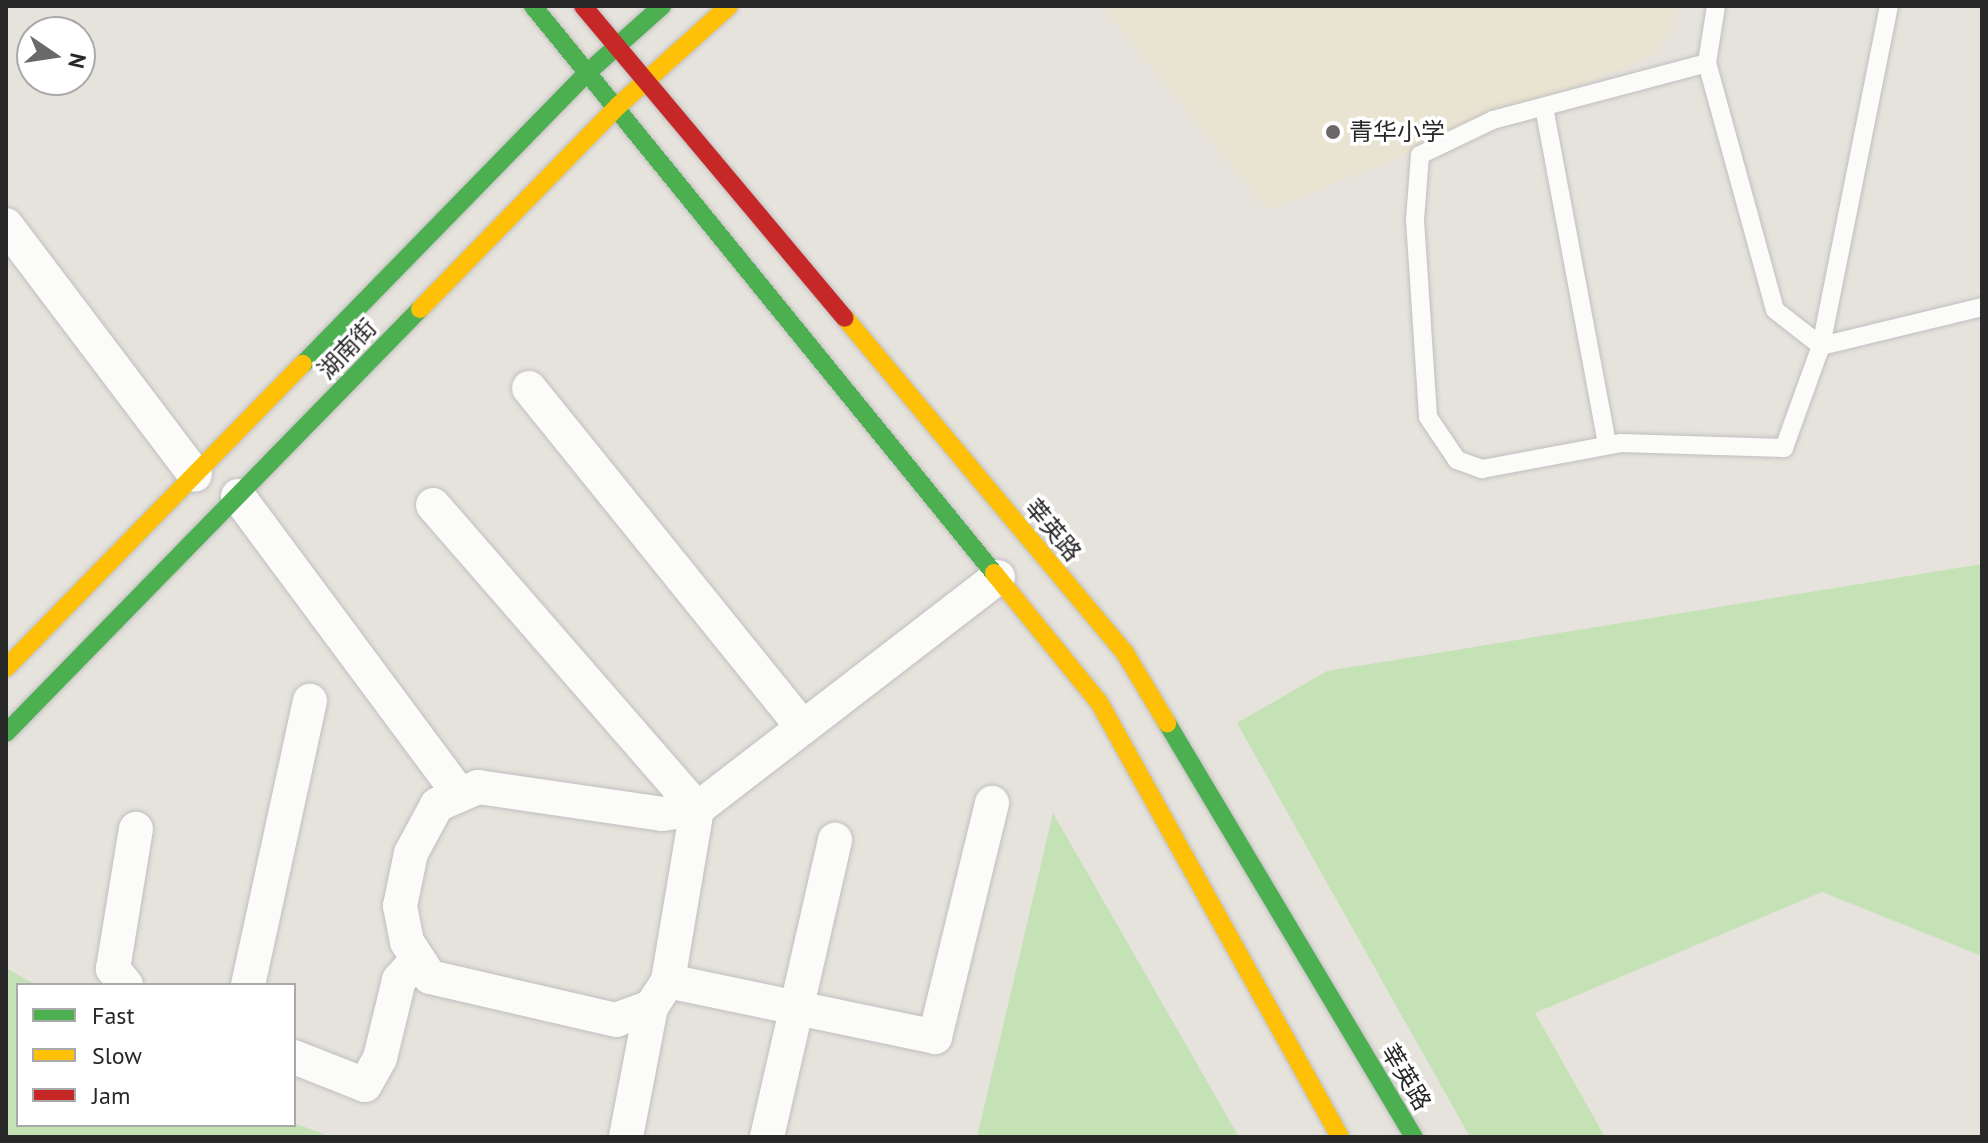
<!DOCTYPE html>
<meta charset="utf-8">
<style>
body{margin:0}
#map{position:relative;width:1988px;height:1143px;overflow:hidden;background:#e6e3dd;font-family:"PT Sans","Noto Sans SC",sans-serif}
div>[style]{position:absolute}
.education>*{inset:0;background:#e9e3d1}
.green>*{inset:0;background:#c5e2b6}
.roads{filter:drop-shadow(0 0 2px #c0bfbf) drop-shadow(0 0 2px #c0bfbf)}
.lane>*{height:18px;margin:-9px;padding:0 9px;transform-origin:9px;border-radius:9px;background:#fbfbfa}
.street>*{height:34px;margin:-17px;padding:0 17px;transform-origin:17px;border-radius:17px;background:#fbfbfa}
.fast>*{height:18px;margin:-9px;padding:0 9px;transform-origin:9px;border-radius:9px;background:#4caf50}
.slow>*{height:18px;margin:-9px;padding:0 9px;transform-origin:9px;border-radius:9px;background:#ffc107}
.jam>*{height:18px;margin:-9px;padding:0 9px;transform-origin:9px;border-radius:9px;background:#c62828}
.dots>*{width:22px;height:22px;translate:-50% -50%;box-sizing:border-box;border:4px solid #fff;border-radius:50%}
span{translate:-50% -50%;white-space:nowrap;text-align:center;line-height:1.15;-webkit-text-stroke:7px #fff;paint-order:stroke}
.poi-label{font-size:24px;color:#282828}
.left{translate:0 -50%;text-align:left}
.street-label{font-size:24px;color:#282828}
.frame{position:absolute;inset:0;border:8px solid #282828;pointer-events:none}
.legend{position:absolute;left:16px;top:983px;width:280px;height:144px;box-sizing:border-box;background:#fff;border:2px solid #a9a9a9;margin:0;padding:10px 14px;list-style:none;font-size:24px;color:#282828}
.legend li{display:flex;align-items:center;gap:16px;height:40px}
.legend b{width:40px;border:2px solid #a9a9a9}
.north{position:absolute;left:16px;top:16px;width:80px;height:80px;box-sizing:border-box;background:#fff;border:2px solid #a9a9a9;border-radius:50%;rotate:103deg;font-size:22px;font-weight:700;line-height:32px;text-align:center;color:#282828}
.north::after{content:'';display:block;margin:auto;width:28px;height:36px;background:#6a6967;clip-path:polygon(50% 0,100% 100%,50% 72%,0 100%)}
</style>
<div id="map">
<div class="education">
<i style="clip-path:polygon(1102px 6px,1681px 6px,1657px 54px,1268px 210px)"></i>
</div>
<div class="green">
<i style="clip-path:polygon(1982px 564px,1982px 956px,1822px 892px,1535px 1013px,1605px 1137px,1470px 1137px,1237px 723px,1327px 671px)"></i>
<i style="clip-path:polygon(1053px 813px,1239px 1137px,977px 1137px)"></i>
<i style="clip-path:polygon(6px 968px,36px 985px,18px 985px,18px 1125px,294px 1123px,331px 1137px,6px 1137px)"></i>
</div>
<div class="roads">
<div class="lane">
<i style="left:1716px;top:6px;width:58px;rotate:99deg"></i>
<i style="left:1707px;top:63px;width:256px;rotate:74.6deg"></i>
<i style="left:1775px;top:310px;width:58px;rotate:38deg"></i>
<i style="left:1821px;top:346px;width:166px;rotate:-13.6deg"></i>
<i style="left:1707px;top:63px;width:221px;rotate:165.1deg"></i>
<i style="left:1493px;top:120px;width:81px;rotate:154.4deg"></i>
<i style="left:1420px;top:155px;width:65px;rotate:94.4deg"></i>
<i style="left:1415px;top:220px;width:197px;rotate:86.2deg"></i>
<i style="left:1428px;top:417px;width:52px;rotate:56deg"></i>
<i style="left:1457px;top:460px;width:27px;rotate:20deg"></i>
<i style="left:1482px;top:469px;width:141px;rotate:-10.6deg"></i>
<i style="left:1621px;top:443px;width:163px;rotate:1.8deg"></i>
<i style="left:1784px;top:448px;width:109px;rotate:-70.1deg"></i>
<i style="left:1821px;top:346px;width:347px;rotate:-78.7deg"></i>
<i style="left:1544px;top:107px;width:344px;rotate:79.4deg"></i>
</div>
<div class="street">
<i style="left:6px;top:225px;width:313px;rotate:52.9deg"></i>
<i style="left:529px;top:388px;width:436px;rotate:51.1deg"></i>
<i style="left:238px;top:496px;width:372px;rotate:53.4deg"></i>
<i style="left:433px;top:505px;width:403px;rotate:49deg"></i>
<i style="left:697px;top:809px;width:174px;rotate:99.6deg"></i>
<i style="left:668px;top:981px;width:31px;rotate:123deg"></i>
<i style="left:651px;top:1007px;width:132px;rotate:100.9deg"></i>
<i style="left:668px;top:981px;width:273px;rotate:11.8deg"></i>
<i style="left:935px;top:1037px;width:241px;rotate:-76.3deg"></i>
<i style="left:126px;top:985px;width:21px;rotate:-129deg"></i>
<i style="left:113px;top:969px;width:142px;rotate:-80.7deg"></i>
<i style="left:248px;top:985px;width:291px;rotate:-77.7deg"></i>
<i style="left:651px;top:1007px;width:37px;rotate:160deg"></i>
<i style="left:616px;top:1020px;width:191px;rotate:-167deg"></i>
<i style="left:430px;top:977px;width:42px;rotate:-123.3deg"></i>
<i style="left:407px;top:942px;width:37px;rotate:-101deg"></i>
<i style="left:400px;top:906px;width:54px;rotate:-78.3deg"></i>
<i style="left:411px;top:853px;width:55px;rotate:-61.6deg"></i>
<i style="left:437px;top:805px;width:45px;rotate:-23.7deg"></i>
<i style="left:478px;top:787px;width:186px;rotate:8.3deg"></i>
<i style="left:662px;top:814px;width:35px;rotate:-8deg"></i>
<i style="left:697px;top:809px;width:380px;rotate:-37.6deg"></i>
<i style="left:294px;top:1057px;width:76px;rotate:21.5deg"></i>
<i style="left:365px;top:1085px;width:31px;rotate:-61deg"></i>
<i style="left:380px;top:1058px;width:80px;rotate:-76.3deg"></i>
<i style="left:399px;top:980px;width:28px;rotate:-48deg"></i>
<i style="left:767px;top:1137px;width:305px;rotate:-77.1deg"></i>
</div>
<div class="fast">
<i style="left:533px;top:6px;width:731px;rotate:50.89deg"></i>
<i style="left:303px;top:364px;width:407px;rotate:-45.7deg"></i>
<i style="left:587px;top:73px;width:101px;rotate:-41.8deg"></i>
<i style="left:1167px;top:723px;width:482px;rotate:59.2deg"></i>
<i style="left:6px;top:733px;width:593px;rotate:-45.68deg"></i>
</div>
<div class="slow">
<i style="left:420px;top:309px;width:284px;rotate:-45.7deg"></i>
<i style="left:618px;top:106px;width:149px;rotate:-42deg"></i>
<i style="left:845px;top:318px;width:437px;rotate:50.1deg"></i>
<i style="left:1125px;top:653px;width:82px;rotate:59deg"></i>
<i style="left:994px;top:573px;width:166px;rotate:50.9deg"></i>
<i style="left:1099px;top:702px;width:497px;rotate:61deg"></i>
<i style="left:6px;top:668px;width:425px;rotate:-45.7deg"></i>
</div>
<div class="jam">
<i style="left:583px;top:6px;width:407px;rotate:50deg"></i>
</div>
</div>
<div class="dots">
<i style="left:1333px;top:132px;background:#6a6967"></i>
</div>
<div class="poi-label">
<span class="left" style="left:1349px;top:132px">青华小学</span>
</div>
<div class="street-label">
<span style="left:347px;top:349px;rotate:-46deg">湖南街</span>
<span style="left:1053px;top:530px;rotate:50deg">莘英路</span>
<span style="left:1406px;top:1077px;rotate:59deg">莘英路</span>
</div>
<div class="frame"></div>
<ul class="legend">
<li><b style="height:10px;background:#4caf50"></b>Fast</li>
<li><b style="height:10px;background:#ffc107"></b>Slow</li>
<li><b style="height:10px;background:#c62828"></b>Jam</li>
</ul>
<div class="north">N</div>
</div>
